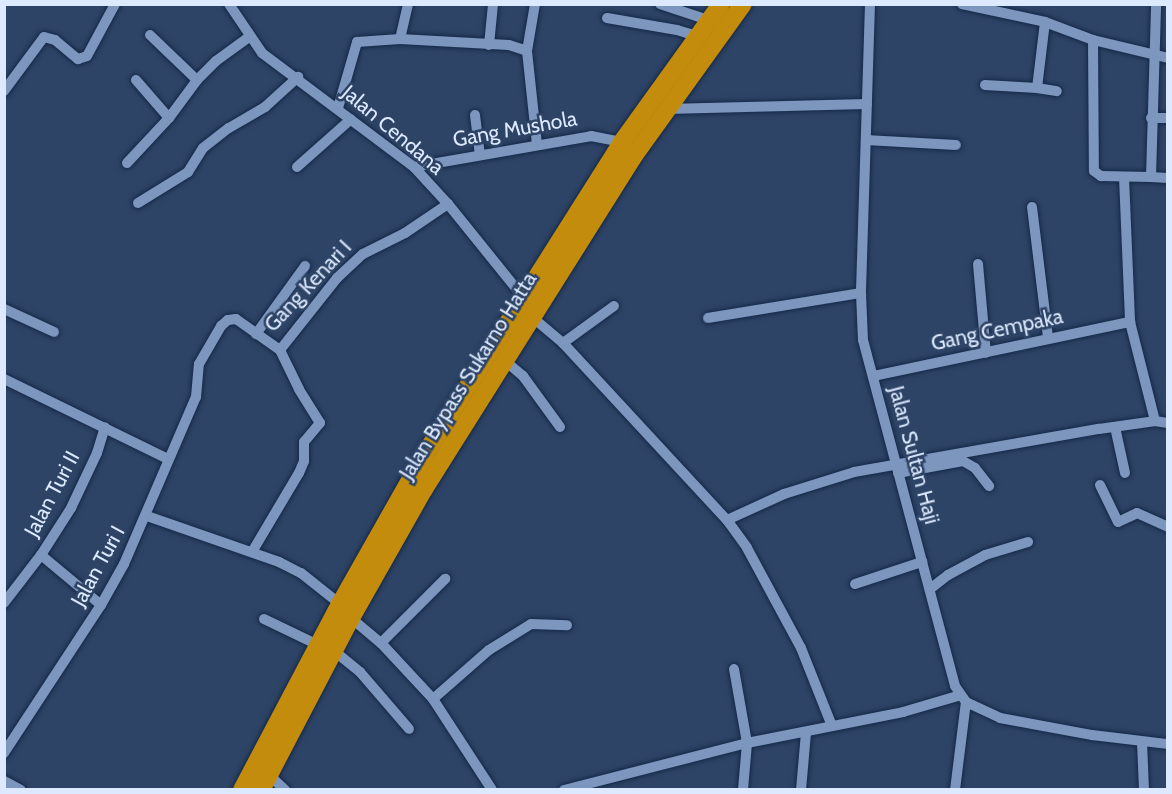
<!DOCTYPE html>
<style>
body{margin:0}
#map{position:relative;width:1172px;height:794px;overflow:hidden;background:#2e4466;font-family:Cabin,sans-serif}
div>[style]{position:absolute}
.roads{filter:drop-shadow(0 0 2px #152949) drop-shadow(0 0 2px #152949)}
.minor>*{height:10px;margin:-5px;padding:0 5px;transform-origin:5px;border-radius:5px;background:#7d96bd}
.highway>*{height:18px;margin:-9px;padding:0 9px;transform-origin:9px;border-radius:9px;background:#c48c0c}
span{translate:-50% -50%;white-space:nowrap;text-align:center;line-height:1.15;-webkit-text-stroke:5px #2e4466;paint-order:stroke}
.street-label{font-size:21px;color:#dce9fe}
.frame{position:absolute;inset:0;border:6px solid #dce9fe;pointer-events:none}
</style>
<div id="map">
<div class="roads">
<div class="minor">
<i style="left:229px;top:4px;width:59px;rotate:56deg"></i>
<i style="left:262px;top:53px;width:190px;rotate:36.9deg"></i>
<i style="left:414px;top:167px;width:50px;rotate:47.4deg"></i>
<i style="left:448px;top:204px;width:119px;rotate:51.1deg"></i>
<i style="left:535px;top:4px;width:48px;rotate:99.7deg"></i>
<i style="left:527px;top:51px;width:94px;rotate:83.9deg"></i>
<i style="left:660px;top:4px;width:57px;rotate:18.4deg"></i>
<i style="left:870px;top:4px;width:289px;rotate:91.8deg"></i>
<i style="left:861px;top:293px;width:47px;rotate:87.6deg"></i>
<i style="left:863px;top:340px;width:358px;rotate:75.1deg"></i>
<i style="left:955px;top:686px;width:19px;rotate:55deg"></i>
<i style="left:966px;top:702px;width:38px;rotate:25deg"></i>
<i style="left:1000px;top:718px;width:94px;rotate:10.5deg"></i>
<i style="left:1092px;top:735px;width:77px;rotate:6.8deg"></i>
<i style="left:962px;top:4px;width:85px;rotate:12.2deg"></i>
<i style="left:1045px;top:22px;width:51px;rotate:20.6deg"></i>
<i style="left:1093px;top:40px;width:77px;rotate:13.5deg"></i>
<i style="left:607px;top:18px;width:71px;rotate:9.7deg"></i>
<i style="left:677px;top:30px;width:21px;rotate:17deg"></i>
<i style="left:150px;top:35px;width:65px;rotate:43.8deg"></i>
<i style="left:400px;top:39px;width:36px;rotate:-77deg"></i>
<i style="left:1093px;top:40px;width:131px;rotate:89.6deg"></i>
<i style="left:1094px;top:171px;width:9px;rotate:36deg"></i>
<i style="left:1101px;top:176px;width:50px;rotate:1.1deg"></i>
<i style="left:1151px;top:177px;width:173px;rotate:-88.3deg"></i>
<i style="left:489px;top:45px;width:41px;rotate:-84.4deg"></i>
<i style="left:136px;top:80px;width:50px;rotate:49deg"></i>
<i style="left:985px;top:85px;width:52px;rotate:3.3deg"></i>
<i style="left:1037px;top:88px;width:66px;rotate:-83.1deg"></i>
<i style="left:1037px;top:88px;width:20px;rotate:9deg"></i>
<i style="left:4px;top:91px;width:67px;rotate:-53.5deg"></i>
<i style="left:44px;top:37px;width:11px;rotate:15deg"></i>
<i style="left:55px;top:40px;width:30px;rotate:40deg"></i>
<i style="left:78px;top:59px;width:9px;rotate:-18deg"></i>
<i style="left:87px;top:56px;width:59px;rotate:-61.7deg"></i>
<i style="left:338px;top:108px;width:69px;rotate:-73.9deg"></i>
<i style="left:357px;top:42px;width:43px;rotate:-4deg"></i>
<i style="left:400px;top:39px;width:109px;rotate:3.2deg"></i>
<i style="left:509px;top:45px;width:19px;rotate:18deg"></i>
<i style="left:666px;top:109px;width:201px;rotate:-1.4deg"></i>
<i style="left:475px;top:115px;width:39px;rotate:83deg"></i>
<i style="left:1151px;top:118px;width:17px"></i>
<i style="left:866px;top:140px;width:90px;rotate:3.2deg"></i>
<i style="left:127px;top:163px;width:62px;rotate:-47deg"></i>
<i style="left:169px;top:118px;width:47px;rotate:-53.6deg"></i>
<i style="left:197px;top:80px;width:27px;rotate:-45deg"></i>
<i style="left:216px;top:61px;width:41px;rotate:-36deg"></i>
<i style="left:297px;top:167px;width:72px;rotate:-41.6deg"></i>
<i style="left:414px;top:167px;width:180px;rotate:-9.9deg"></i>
<i style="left:591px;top:136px;width:32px;rotate:11deg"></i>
<i style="left:1124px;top:177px;width:145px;rotate:87.6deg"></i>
<i style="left:1130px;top:322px;width:102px;rotate:75.8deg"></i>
<i style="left:1151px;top:177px;width:17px;rotate:3deg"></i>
<i style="left:138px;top:203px;width:59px;rotate:-31.8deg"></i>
<i style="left:188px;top:172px;width:28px;rotate:-58deg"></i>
<i style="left:203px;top:148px;width:33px;rotate:-38deg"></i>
<i style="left:229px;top:128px;width:42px;rotate:-30.3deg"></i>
<i style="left:265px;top:107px;width:45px;rotate:-42.3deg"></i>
<i style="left:1032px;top:207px;width:132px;rotate:83deg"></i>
<i style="left:978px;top:264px;width:89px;rotate:84.9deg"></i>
<i style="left:4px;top:309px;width:55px;rotate:24.7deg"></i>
<i style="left:532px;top:317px;width:40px;rotate:40deg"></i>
<i style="left:563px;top:343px;width:241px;rotate:47.2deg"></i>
<i style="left:727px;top:520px;width:34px;rotate:54deg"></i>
<i style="left:747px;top:548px;width:114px;rotate:61.6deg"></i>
<i style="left:801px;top:648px;width:84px;rotate:68.3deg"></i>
<i style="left:708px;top:318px;width:155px;rotate:-9.3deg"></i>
<i style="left:256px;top:334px;width:84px;rotate:-54.2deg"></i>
<i style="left:563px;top:343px;width:63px;rotate:-36deg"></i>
<i style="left:504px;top:360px;width:25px;rotate:40deg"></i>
<i style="left:523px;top:376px;width:63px;rotate:54deg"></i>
<i style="left:873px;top:376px;width:263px;rotate:-11.9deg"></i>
<i style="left:4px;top:379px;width:182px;rotate:26deg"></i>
<i style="left:1115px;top:427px;width:47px;rotate:77.7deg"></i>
<i style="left:898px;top:473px;width:66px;rotate:-10.5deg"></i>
<i style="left:963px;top:461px;width:14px;rotate:30deg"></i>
<i style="left:975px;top:468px;width:23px;rotate:52deg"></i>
<i style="left:1100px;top:485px;width:41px;rotate:64.1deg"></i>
<i style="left:1118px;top:522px;width:21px;rotate:-25deg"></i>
<i style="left:1137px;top:513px;width:34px;rotate:24deg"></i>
<i style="left:147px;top:516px;width:140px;rotate:19.2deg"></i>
<i style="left:279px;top:562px;width:25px;rotate:27deg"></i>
<i style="left:301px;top:573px;width:50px;rotate:38.5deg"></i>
<i style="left:727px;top:520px;width:63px;rotate:-24.5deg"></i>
<i style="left:784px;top:494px;width:73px;rotate:-17.4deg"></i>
<i style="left:854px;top:472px;width:249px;rotate:-10deg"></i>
<i style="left:1099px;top:429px;width:57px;rotate:-8.1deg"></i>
<i style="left:1155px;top:421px;width:13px;rotate:9deg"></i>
<i style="left:252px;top:552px;width:92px;rotate:-59.3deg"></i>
<i style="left:299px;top:473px;width:13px;rotate:-67deg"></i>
<i style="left:304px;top:461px;width:19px;rotate:-90deg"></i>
<i style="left:304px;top:442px;width:25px;rotate:-50deg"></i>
<i style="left:320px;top:423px;width:40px;rotate:-122deg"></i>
<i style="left:299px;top:389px;width:43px;rotate:-116deg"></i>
<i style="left:41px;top:555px;width:78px;rotate:39.8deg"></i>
<i style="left:855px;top:584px;width:71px;rotate:-18.2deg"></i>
<i style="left:930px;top:589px;width:23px;rotate:-38deg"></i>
<i style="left:948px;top:575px;width:42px;rotate:-28.4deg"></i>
<i style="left:985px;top:555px;width:45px;rotate:-16.8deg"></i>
<i style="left:4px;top:603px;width:61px;rotate:-52.4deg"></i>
<i style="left:41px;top:555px;width:56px;rotate:-57.4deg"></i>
<i style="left:71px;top:508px;width:61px;rotate:-64.7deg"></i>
<i style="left:97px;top:453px;width:27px;rotate:-73deg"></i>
<i style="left:351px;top:618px;width:39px;rotate:40deg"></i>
<i style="left:381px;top:643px;width:76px;rotate:47.1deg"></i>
<i style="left:433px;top:699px;width:108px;rotate:57deg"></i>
<i style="left:264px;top:619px;width:60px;rotate:25.7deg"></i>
<i style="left:381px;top:643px;width:91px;rotate:-45deg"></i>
<i style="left:333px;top:650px;width:35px;rotate:39deg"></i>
<i style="left:360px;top:672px;width:75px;rotate:49.3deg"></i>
<i style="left:734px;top:669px;width:75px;rotate:80deg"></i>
<i style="left:747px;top:743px;width:47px;rotate:94.9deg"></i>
<i style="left:433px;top:699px;width:74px;rotate:-41.2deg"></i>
<i style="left:489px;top:650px;width:49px;rotate:-31.8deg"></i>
<i style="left:531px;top:624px;width:36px;rotate:2deg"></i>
<i style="left:1142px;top:742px;width:48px;rotate:87.6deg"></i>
<i style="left:4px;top:753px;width:177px;rotate:-56.8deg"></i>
<i style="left:101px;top:605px;width:47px;rotate:-60.7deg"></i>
<i style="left:124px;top:564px;width:182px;rotate:-66.7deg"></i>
<i style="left:196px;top:397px;width:33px;rotate:-85deg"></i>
<i style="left:199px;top:364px;width:44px;rotate:-59.9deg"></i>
<i style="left:221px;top:326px;width:9px;rotate:-41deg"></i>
<i style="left:228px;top:320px;width:8px;rotate:-7deg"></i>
<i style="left:236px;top:319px;width:54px;rotate:35.2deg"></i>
<i style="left:280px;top:350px;width:92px;rotate:-51.6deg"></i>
<i style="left:337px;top:278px;width:35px;rotate:-43deg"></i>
<i style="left:363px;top:254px;width:47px;rotate:-26.6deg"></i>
<i style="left:405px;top:233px;width:52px;rotate:-34deg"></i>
<i style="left:269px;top:775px;width:22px;rotate:43deg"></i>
<i style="left:4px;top:781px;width:19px;rotate:28deg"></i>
<i style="left:564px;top:790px;width:189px;rotate:-14.4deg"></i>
<i style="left:747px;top:743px;width:159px;rotate:-11.2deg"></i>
<i style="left:903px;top:712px;width:60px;rotate:-16.3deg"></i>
<i style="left:801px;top:790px;width:57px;rotate:-85deg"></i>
<i style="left:955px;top:790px;width:89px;rotate:-82.9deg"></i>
</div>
<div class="highway">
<i style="left:242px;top:790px;width:210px;rotate:-62.2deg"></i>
<i style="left:340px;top:604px;width:172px;rotate:-60.5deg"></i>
<i style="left:425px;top:454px;width:369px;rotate:-57.7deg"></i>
<i style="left:622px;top:142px;width:170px;rotate:-54.3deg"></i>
<i style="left:261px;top:790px;width:194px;rotate:-62.4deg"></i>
<i style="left:351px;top:618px;width:148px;rotate:-60.5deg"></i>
<i style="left:424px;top:489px;width:392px;rotate:-57.8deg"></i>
<i style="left:633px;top:157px;width:188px;rotate:-54.3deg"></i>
</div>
</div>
<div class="street-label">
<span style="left:515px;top:129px;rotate:-10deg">Gang Mushola</span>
<span style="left:393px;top:130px;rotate:40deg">Jalan Cendana</span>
<span style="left:308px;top:286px;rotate:-47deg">Gang Kenari I</span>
<span style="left:997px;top:330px;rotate:-12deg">Gang Cempaka</span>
<span style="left:468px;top:376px;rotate:-58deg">Jalan Bypass Sukarno Hatta</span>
<span style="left:914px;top:455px;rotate:75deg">Jalan Sultan Haji</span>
<span style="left:52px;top:494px;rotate:-62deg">Jalan Turi II</span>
<span style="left:98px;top:566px;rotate:-61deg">Jalan Turi I</span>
</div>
<div class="frame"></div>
</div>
